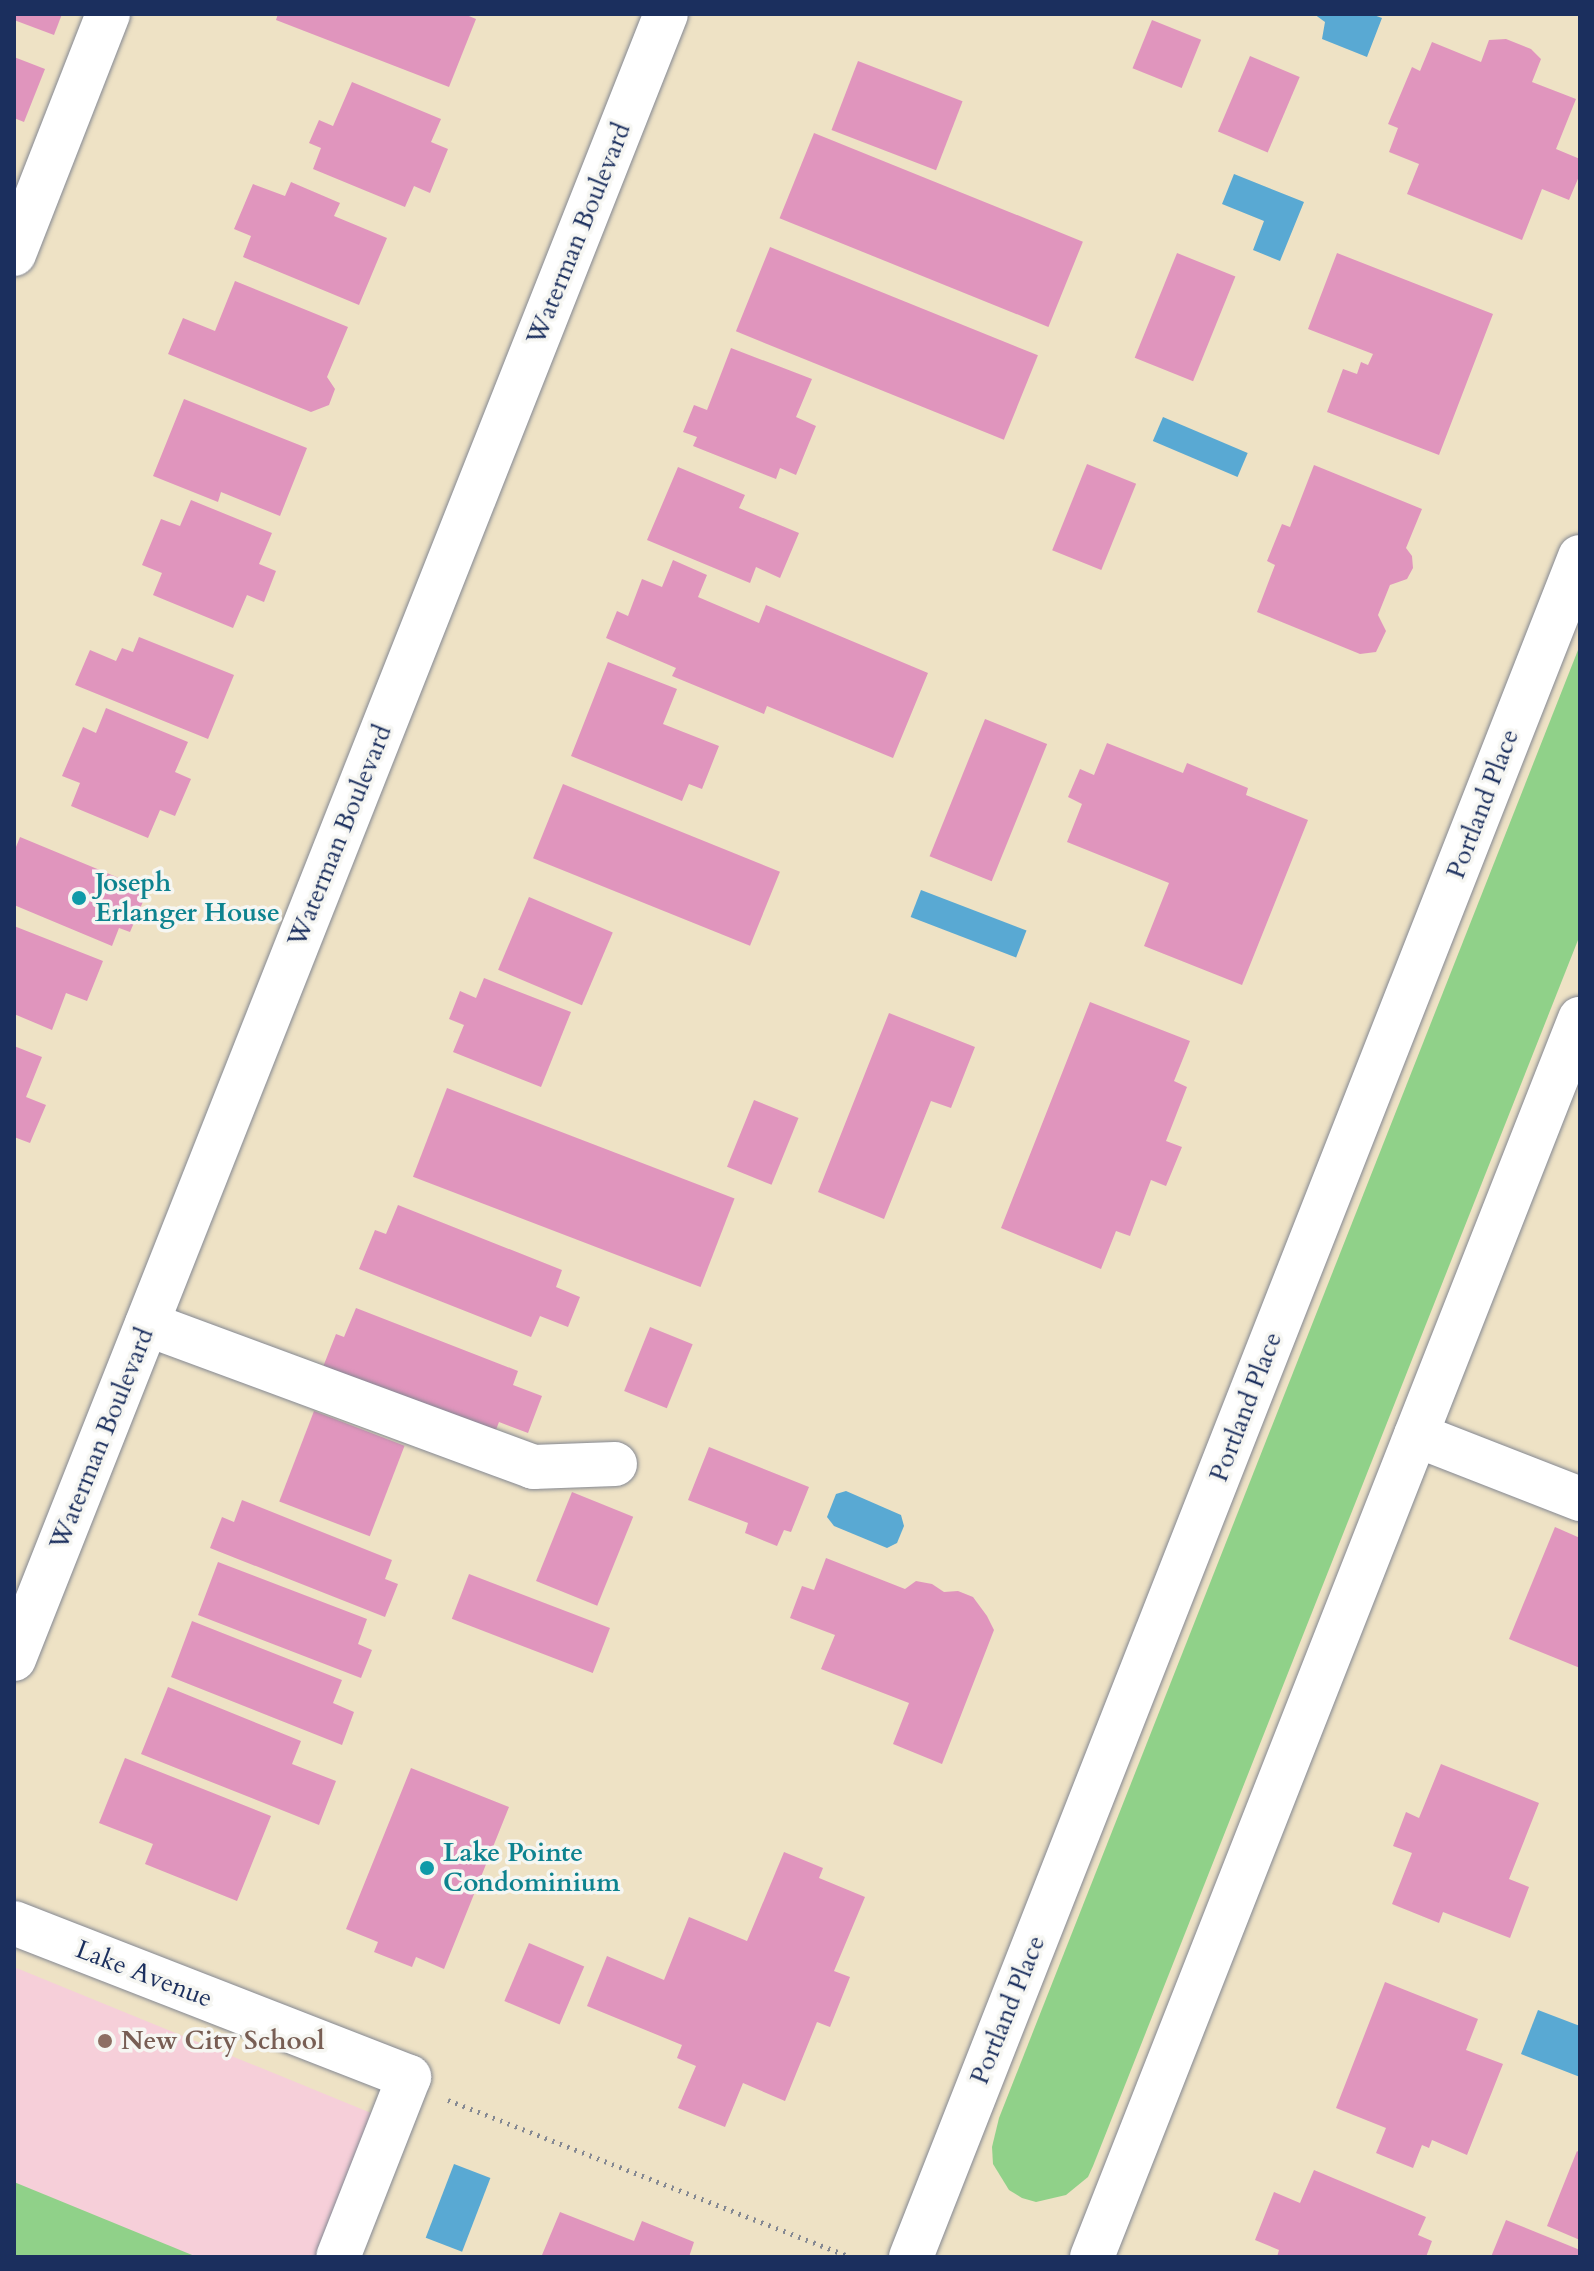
<!DOCTYPE html>
<style>
body{margin:0}
#map{position:relative;width:1594px;height:2271px;overflow:hidden;background:#eee2c5;font-family:Cardo,serif}
div>[style]{position:absolute}
.built>*{inset:0;background:#f6cfd9}
.green>*{inset:0;background:#90d189}
.water>*{inset:0;background:#59a9d3;transform-origin:0 0}
.building>*{inset:0;background:#e095bd;transform-origin:0 0}
.path>*{height:5px;margin-top:-2.5px;transform-origin:0;background:repeating-linear-gradient(90deg,#848892 0 2px,transparent 0 8px)}
.roads{filter:drop-shadow(0 0 2px #848892) drop-shadow(0 0 2px #848892)}
.minor>*{height:44px;margin:-22px;padding:0 22px;transform-origin:22px;border-radius:22px;background:#fff}
.dots>*{width:22px;height:22px;translate:-50% -50%;box-sizing:border-box;border:4px solid #f6f6f2;border-radius:50%}
span{translate:-50% -50%;white-space:nowrap;text-align:center;line-height:1.15;-webkit-text-stroke:7px #f6f6f2;paint-order:stroke}
.street-label{font-size:26px;color:#1b2f5e}
.culture-label{font-size:26px;color:#0d838f;font-weight:700}
.left{translate:0 -50%;text-align:left}
.education-label{font-size:26px;color:#785e54;font-weight:700}
.frame{position:absolute;inset:0;border:16px solid #1b2f5e;pointer-events:none}
</style>
<div id="map">
<div class="built">
<i style="clip-path:polygon(14px 1967px,376px 2115px,319px 2257px,14px 2257px)"></i>
</div>
<div class="green">
<i style="clip-path:polygon(1580px 645px,1580px 935px,1093px 2166px,1088px 2177px,1066px 2195px,1036px 2202px,1022px 2198px,1009px 2190px,993px 2164px,992px 2147px,999px 2118px)"></i>
<i style="clip-path:polygon(14px 2182px,197px 2257px,14px 2257px)"></i>
</div>
<div class="water">
<i style="clip-path:polygon(1314px 14px,1371px 14px,1382px 18px,1367px 57px,1322px 39px,1325px 22px)"></i>
<i style="clip-path:polygon(1234px 174px,1304px 202px,1280px 261px,1253px 250px,1264px 221px,1222px 204px)"></i>
<i style="left:1163px;top:417px;width:92px;height:26px;rotate:23deg"></i>
<i style="left:921px;top:890px;width:113px;height:29px;rotate:21deg"></i>
<i style="clip-path:polygon(846px 1491px,901px 1515px,904px 1526px,897px 1543px,887px 1548px,834px 1526px,827px 1517px,836px 1494px)"></i>
<i style="clip-path:polygon(1538px 2010px,1580px 2026px,1580px 2077px,1521px 2054px)"></i>
<i style="left:454px;top:2164px;width:39px;height:79px;rotate:21deg"></i>
</div>
<div class="building">
<i style="clip-path:polygon(14px 14px,62px 14px,54px 35px,14px 20px)"></i>
<i style="clip-path:polygon(278px 14px,464px 14px,476px 19px,449px 87px,276px 20px)"></i>
<i style="left:1152px;top:20px;width:53px;height:52px;rotate:22deg"></i>
<i style="clip-path:polygon(1506px 39px,1531px 49px,1541px 59px,1532px 82px,1576px 99px,1556px 149px,1580px 159px,1580px 174px,1569px 200px,1542px 189px,1522px 240px,1407px 194px,1419px 164px,1389px 152px,1398px 128px,1388px 124px,1412px 67px,1420px 71px,1432px 42px,1481px 62px,1489px 40px)"></i>
<i style="left:1250px;top:56px;width:54px;height:82px;rotate:23deg"></i>
<i style="clip-path:polygon(14px 57px,45px 69px,24px 122px,14px 118px)"></i>
<i style="left:858px;top:61px;width:112px;height:74px;rotate:21deg"></i>
<i style="clip-path:polygon(352px 82px,441px 119px,431px 142px,448px 149px,430px 193px,414px 186px,405px 207px,313px 169px,321px 148px,309px 143px,319px 120px,333px 126px)"></i>
<i style="left:814px;top:133px;width:290px;height:92px;rotate:22deg"></i>
<i style="clip-path:polygon(291px 182px,340px 203px,334px 216px,387px 238px,359px 305px,243px 257px,251px 236px,234px 229px,253px 184px,285px 196px)"></i>
<i style="left:770px;top:247px;width:289px;height:91px;rotate:22deg"></i>
<i style="left:1177px;top:253px;width:63px;height:113px;rotate:22deg"></i>
<i style="clip-path:polygon(1337px 253px,1493px 314px,1439px 455px,1327px 412px,1343px 369px,1357px 374px,1361px 362px,1368px 365px,1373px 354px,1308px 329px)"></i>
<i style="clip-path:polygon(235px 281px,348px 327px,327px 377px,335px 389px,329px 405px,311px 412px,168px 354px,183px 318px,215px 331px)"></i>
<i style="clip-path:polygon(731px 348px,812px 379px,796px 417px,816px 426px,796px 475px,780px 468px,776px 479px,693px 446px,697px 437px,683px 432px,694px 405px,707px 410px)"></i>
<i style="clip-path:polygon(184px 399px,307px 448px,280px 516px,221px 492px,218px 502px,153px 476px)"></i>
<i style="left:1087px;top:464px;width:53px;height:93px;rotate:22deg"></i>
<i style="clip-path:polygon(1314px 465px,1422px 509px,1406px 548px,1412px 556px,1413px 568px,1407px 579px,1390px 585px,1378px 615px,1386px 631px,1376px 652px,1360px 654px,1257px 612px,1275px 565px,1267px 561px,1282px 524px,1290px 527px)"></i>
<i style="clip-path:polygon(678px 467px,745px 495px,739px 508px,799px 533px,780px 578px,756px 567px,750px 583px,647px 540px)"></i>
<i style="clip-path:polygon(191px 500px,272px 533px,259px 564px,276px 571px,264px 602px,247px 595px,233px 628px,153px 595px,162px 573px,142px 565px,161px 519px,180px 526px)"></i>
<i style="clip-path:polygon(673px 560px,707px 575px,698px 597px,759px 623px,766px 605px,928px 673px,893px 758px,767px 706px,764px 714px,672px 676px,676px 668px,606px 638px,617px 611px,628px 616px,642px 579px,662px 587px)"></i>
<i style="clip-path:polygon(139px 637px,234px 675px,208px 739px,75px 685px,90px 650px,116px 661px,122px 648px,133px 652px)"></i>
<i style="clip-path:polygon(608px 662px,677px 689px,663px 724px,719px 746px,702px 789px,689px 784px,682px 801px,571px 756px)"></i>
<i style="clip-path:polygon(106px 708px,188px 742px,175px 772px,191px 779px,175px 816px,160px 810px,148px 838px,71px 806px,80px 783px,62px 776px,83px 727px,96px 733px)"></i>
<i style="left:985px;top:719px;width:67px;height:148px;rotate:22deg"></i>
<i style="clip-path:polygon(1107px 743px,1183px 773px,1187px 763px,1248px 788px,1246px 795px,1308px 820px,1242px 985px,1144px 946px,1169px 883px,1067px 842px,1082px 804px,1068px 797px,1080px 769px,1094px 775px)"></i>
<i style="left:563px;top:784px;width:234px;height:80px;rotate:22deg"></i>
<i style="clip-path:polygon(20px 837px,148px 890px,130px 932px,119px 928px,112px 946px,14px 905px,14px 852px)"></i>
<i style="left:529px;top:897px;width:91px;height:79px;rotate:23deg"></i>
<i style="clip-path:polygon(14px 926px,103px 961px,87px 1001px,66px 993px,52px 1030px,14px 1014px)"></i>
<i style="clip-path:polygon(484px 978px,571px 1012px,541px 1087px,453px 1052px,464px 1025px,449px 1019px,460px 991px,476px 998px)"></i>
<i style="clip-path:polygon(1090px 1002px,1190px 1041px,1174px 1081px,1187px 1087px,1166px 1141px,1182px 1147px,1166px 1186px,1151px 1180px,1130px 1236px,1116px 1231px,1101px 1269px,1001px 1228px)"></i>
<i style="clip-path:polygon(889px 1013px,975px 1047px,951px 1108px,931px 1101px,884px 1219px,818px 1192px)"></i>
<i style="clip-path:polygon(14px 1046px,42px 1057px,26px 1097px,46px 1105px,30px 1143px,14px 1137px)"></i>
<i style="left:447px;top:1088px;width:308px;height:95px;rotate:21deg"></i>
<i style="left:754px;top:1100px;width:48px;height:72px;rotate:22deg"></i>
<i style="clip-path:polygon(398px 1205px,562px 1270px,556px 1287px,580px 1297px,568px 1327px,540px 1316px,531px 1337px,359px 1269px,375px 1230px,386px 1234px)"></i>
<i style="clip-path:polygon(356px 1308px,518px 1371px,513px 1385px,542px 1396px,528px 1433px,499px 1422px,492px 1440px,321px 1372px,336px 1334px,344px 1337px)"></i>
<i style="left:650px;top:1327px;width:46px;height:69px;rotate:22deg"></i>
<i style="left:314px;top:1411px;width:97px;height:97px;rotate:21deg"></i>
<i style="clip-path:polygon(709px 1447px,809px 1487px,791px 1532px,784px 1530px,777px 1546px,745px 1533px,748px 1523px,688px 1500px)"></i>
<i style="left:572px;top:1492px;width:66px;height:96px;rotate:22deg"></i>
<i style="clip-path:polygon(242px 1500px,392px 1560px,385px 1579px,398px 1584px,385px 1617px,210px 1548px,222px 1517px,234px 1522px)"></i>
<i style="clip-path:polygon(1555px 1527px,1580px 1538px,1580px 1668px,1509px 1639px)"></i>
<i style="clip-path:polygon(826px 1558px,905px 1589px,916px 1581px,932px 1584px,944px 1592px,958px 1591px,973px 1597px,987px 1616px,994px 1630px,942px 1764px,893px 1744px,909px 1703px,821px 1669px,835px 1635px,790px 1618px,802px 1586px,814px 1590px)"></i>
<i style="clip-path:polygon(218px 1562px,367px 1619px,358px 1644px,372px 1650px,361px 1678px,198px 1615px)"></i>
<i style="left:469px;top:1574px;width:151px;height:48px;rotate:21deg"></i>
<i style="clip-path:polygon(192px 1621px,342px 1680px,333px 1703px,354px 1712px,342px 1745px,171px 1677px)"></i>
<i style="clip-path:polygon(168px 1687px,301px 1741px,292px 1764px,336px 1781px,319px 1825px,141px 1754px)"></i>
<i style="clip-path:polygon(125px 1758px,271px 1816px,237px 1901px,145px 1864px,153px 1844px,99px 1823px)"></i>
<i style="clip-path:polygon(1441px 1764px,1539px 1803px,1509px 1879px,1529px 1887px,1510px 1938px,1443px 1912px,1439px 1923px,1392px 1904px,1412px 1853px,1393px 1846px,1406px 1812px,1419px 1818px)"></i>
<i style="clip-path:polygon(411px 1768px,509px 1807px,444px 1969px,416px 1957px,412px 1967px,374px 1952px,378px 1942px,346px 1929px)"></i>
<i style="clip-path:polygon(784px 1852px,823px 1868px,819px 1878px,865px 1897px,834px 1971px,850px 1977px,830px 2027px,817px 2022px,785px 2101px,743px 2083px,725px 2127px,678px 2108px,696px 2066px,677px 2058px,682px 2045px,587px 2006px,607px 1956px,664px 1980px,689px 1917px,747px 1941px)"></i>
<i style="left:529px;top:1943px;width:60px;height:63px;rotate:23deg"></i>
<i style="clip-path:polygon(1385px 1982px,1478px 2019px,1466px 2050px,1503px 2064px,1467px 2155px,1432px 2140px,1429px 2148px,1422px 2145px,1413px 2168px,1376px 2153px,1386px 2128px,1336px 2108px)"></i>
<i style="clip-path:polygon(1577px 2151px,1580px 2153px,1580px 2240px,1547px 2226px)"></i>
<i style="clip-path:polygon(1314px 2170px,1426px 2217px,1418px 2235px,1432px 2241px,1426px 2257px,1277px 2257px,1279px 2250px,1255px 2240px,1274px 2192px,1300px 2203px)"></i>
<i style="clip-path:polygon(560px 2212px,634px 2241px,642px 2221px,694px 2242px,689px 2257px,546px 2257px,542px 2255px)"></i>
<i style="clip-path:polygon(1506px 2220px,1580px 2250px,1580px 2257px,1491px 2257px)"></i>
</div>
<div class="path">
<i style="left:448px;top:2100px;width:432px;rotate:21.3deg"></i>
</div>
<div class="roads">
<div class="minor">
<i style="left:14px;top:254px;width:258px;rotate:-68.6deg"></i>
<i style="left:147px;top:1324px;width:412px;rotate:20.3deg"></i>
<i style="left:533px;top:1467px;width:82px;rotate:-2.1deg"></i>
<i style="left:1416px;top:1435px;width:176px;rotate:21.3deg"></i>
<i style="left:14px;top:1659px;width:1769px;rotate:-68.38deg"></i>
<i style="left:14px;top:1923px;width:424px;rotate:21.3deg"></i>
<i style="left:409px;top:2077px;width:193px;rotate:111.5deg"></i>
<i style="left:911px;top:2257px;width:1827px;rotate:-68.52deg"></i>
<i style="left:1092px;top:2257px;width:1331px;rotate:-68.49deg"></i>
</div>
</div>
<div class="dots">
<i style="left:79px;top:898px;background:#0f9aa8"></i>
<i style="left:427px;top:1868px;background:#0f9aa8"></i>
<i style="left:105px;top:2041px;background:#8d6e63"></i>
</div>
<div class="street-label">
<span style="left:579px;top:234px;rotate:-68deg">Waterman Boulevard</span>
<span style="left:1483px;top:804px;rotate:-69deg">Portland Place</span>
<span style="left:340px;top:836px;rotate:-68deg">Waterman Boulevard</span>
<span style="left:1246px;top:1407px;rotate:-69deg">Portland Place</span>
<span style="left:102px;top:1439px;rotate:-68deg">Waterman Boulevard</span>
<span style="left:144px;top:1974px;rotate:21deg">Lake Avenue</span>
<span style="left:1008px;top:2010px;rotate:-68deg">Portland Place</span>
</div>
<div class="culture-label">
<span class="left" style="left:95px;top:898px">Joseph<br>Erlanger House</span>
<span class="left" style="left:443px;top:1868px">Lake Pointe<br>Condominium</span>
</div>
<div class="education-label">
<span class="left" style="left:121px;top:2041px">New City School</span>
</div>
<div class="frame"></div>
</div>
